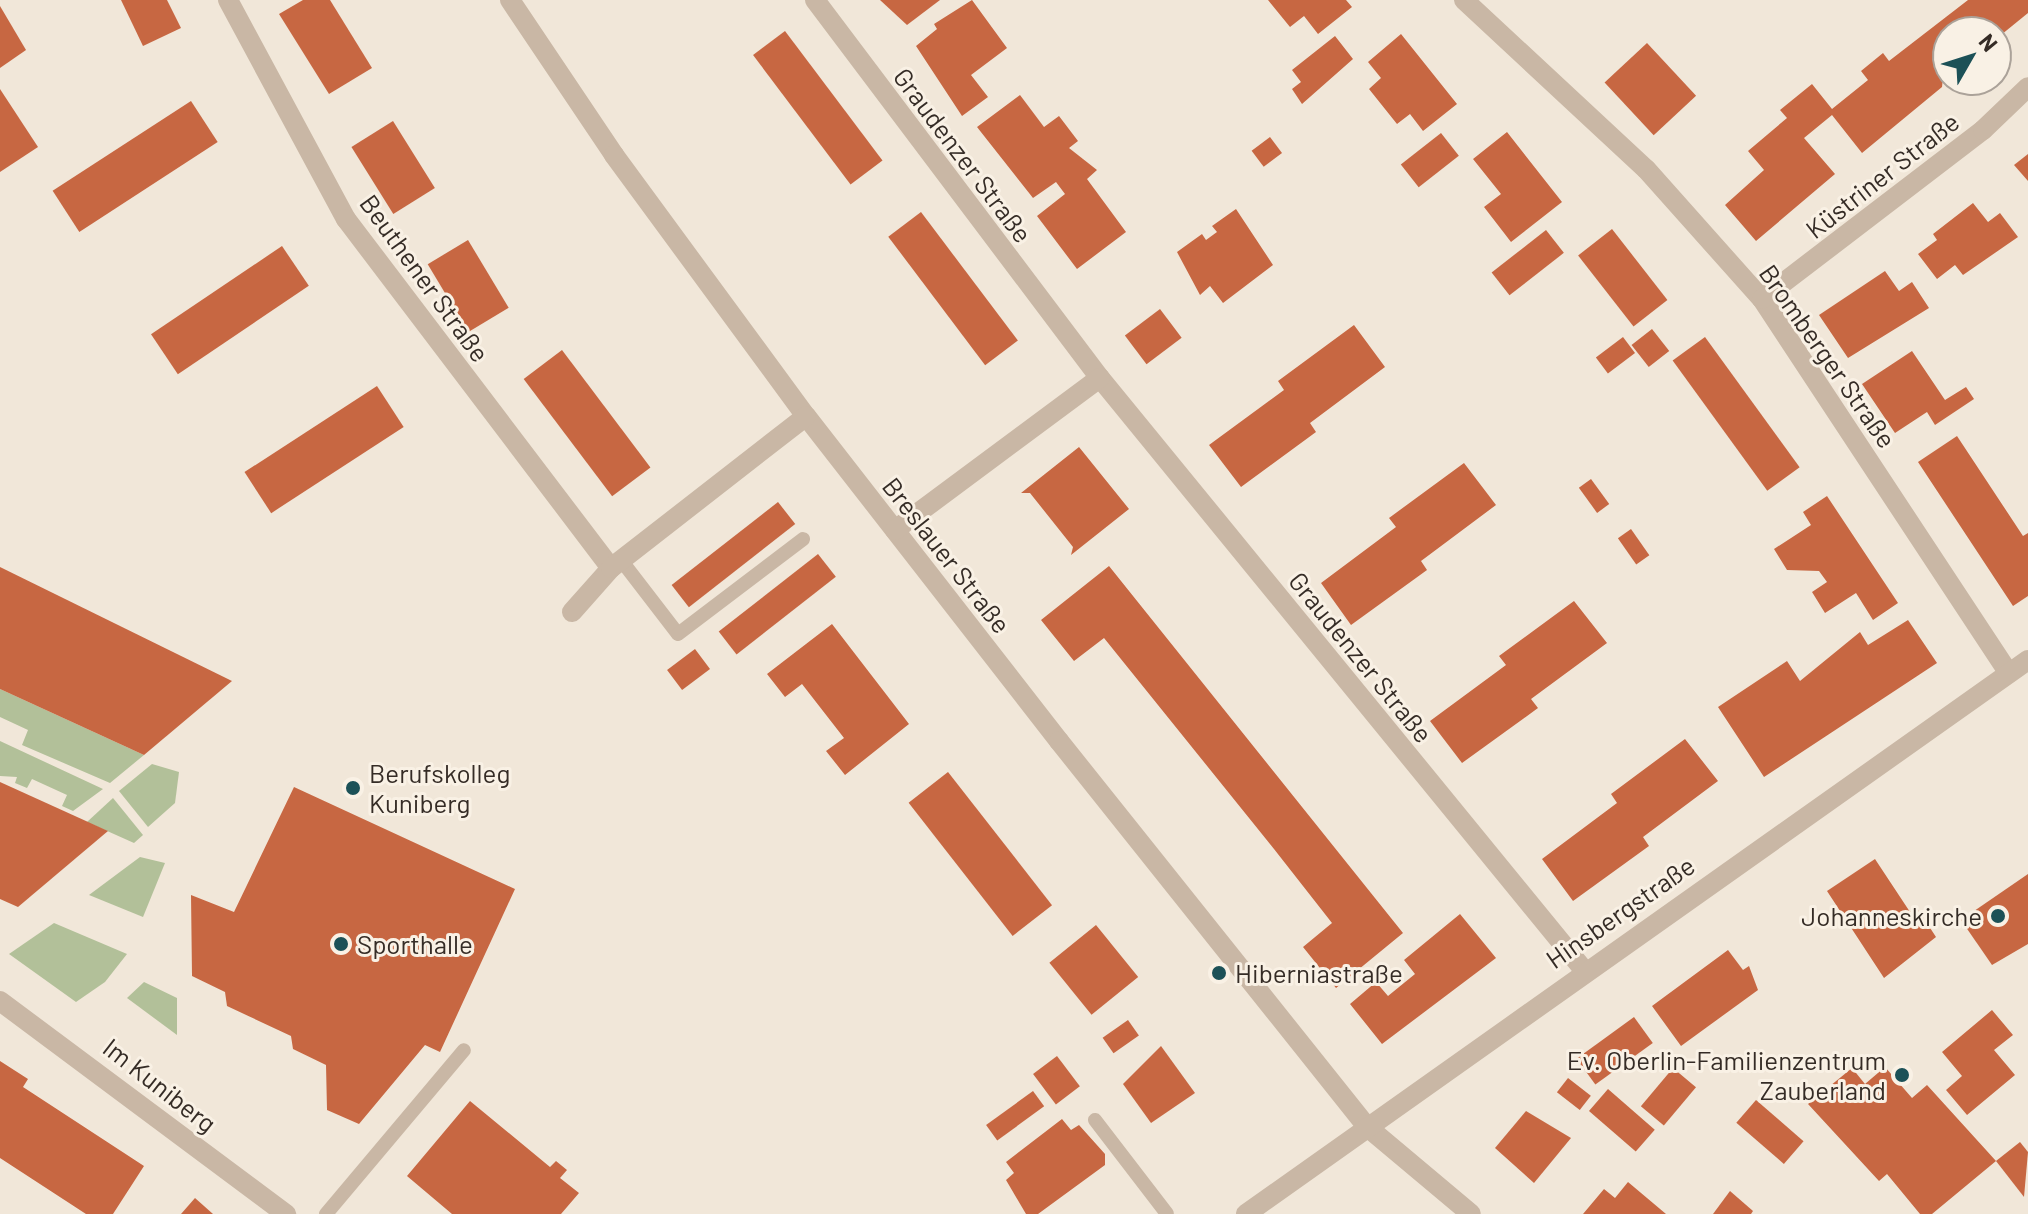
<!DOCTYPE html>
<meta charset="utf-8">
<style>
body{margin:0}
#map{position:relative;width:2028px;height:1214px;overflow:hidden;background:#f1e7d9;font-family:Barlow,sans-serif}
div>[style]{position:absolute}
.green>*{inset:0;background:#b2c099}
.building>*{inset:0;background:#c76742;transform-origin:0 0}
.lane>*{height:14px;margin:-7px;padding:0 7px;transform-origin:7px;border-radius:7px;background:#c9b7a5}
.street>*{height:20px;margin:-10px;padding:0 10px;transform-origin:10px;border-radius:10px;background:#c9b7a5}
.dots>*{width:22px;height:22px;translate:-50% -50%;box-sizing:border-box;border:4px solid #f9f1e5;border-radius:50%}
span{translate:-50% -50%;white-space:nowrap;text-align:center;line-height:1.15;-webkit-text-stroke:6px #f9f1e5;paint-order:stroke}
.street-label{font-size:26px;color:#352c26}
.poi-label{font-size:26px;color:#352c26}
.left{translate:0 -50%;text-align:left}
.right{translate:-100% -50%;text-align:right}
.north{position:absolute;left:1932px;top:16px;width:80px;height:80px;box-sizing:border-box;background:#f9f1e5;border:2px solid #aba299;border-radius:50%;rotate:51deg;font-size:22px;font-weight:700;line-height:32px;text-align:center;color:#352c26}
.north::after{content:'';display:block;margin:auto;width:28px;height:36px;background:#1c5157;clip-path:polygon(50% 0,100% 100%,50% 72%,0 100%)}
</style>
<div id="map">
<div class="green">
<i style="clip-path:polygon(0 689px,144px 755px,110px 783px,22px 745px,28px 730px,0 717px)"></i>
<i style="clip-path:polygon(0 741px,103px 789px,73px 811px,62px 806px,67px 795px,32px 779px,27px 788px,15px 783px,17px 777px,0 776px)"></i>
<i style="clip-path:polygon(152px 764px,179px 772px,175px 803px,148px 827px,119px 791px)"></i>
<i style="clip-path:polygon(113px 798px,143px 835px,134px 843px,87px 822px)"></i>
<i style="clip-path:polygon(140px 857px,165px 863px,143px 917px,89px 895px)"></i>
<i style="clip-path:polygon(54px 923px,127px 954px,105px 982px,76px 1002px,9px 954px)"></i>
<i style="clip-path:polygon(144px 982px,177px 998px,177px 1035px,127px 998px)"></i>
</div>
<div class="building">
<i style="clip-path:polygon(121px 0,167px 0,181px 28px,143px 46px)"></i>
<i style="clip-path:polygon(303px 0,330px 0,372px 68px,329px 94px,279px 14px)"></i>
<i style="clip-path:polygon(880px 0,940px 0,907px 25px)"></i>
<i style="clip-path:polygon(972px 0,1007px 48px,971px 75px,988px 97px,962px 116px,916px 46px,937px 29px,934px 24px)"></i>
<i style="clip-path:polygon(1268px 0,1346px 0,1352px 7px,1318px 34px,1304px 16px,1290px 27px)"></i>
<i style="clip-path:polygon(1968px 0,2028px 0,2028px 13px,1996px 39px,1996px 32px,1948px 32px,1942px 87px,1862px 153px,1832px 115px,1804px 138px,1835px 174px,1756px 241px,1725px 205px,1764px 170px,1748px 151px,1787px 118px,1780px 110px,1812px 84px,1832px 109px,1868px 80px,1861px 71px,1883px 53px,1889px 61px)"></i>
<i style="clip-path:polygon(0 6px,26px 50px,0 68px)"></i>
<i style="left:785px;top:31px;width:162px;height:40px;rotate:53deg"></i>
<i style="clip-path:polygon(1401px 34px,1457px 104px,1423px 131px,1410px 114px,1397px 124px,1369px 89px,1381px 78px,1368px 62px)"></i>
<i style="clip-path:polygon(1335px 36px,1353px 59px,1302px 104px,1292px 89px,1301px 82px,1292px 70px)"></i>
<i style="left:1647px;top:43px;width:72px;height:58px;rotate:47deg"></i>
<i style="clip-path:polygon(0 89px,38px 147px,0 172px)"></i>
<i style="clip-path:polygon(1020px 95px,1044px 127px,1059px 116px,1078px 141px,1069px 148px,1097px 170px,1087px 179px,1126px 232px,1077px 269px,1037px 216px,1065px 194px,1056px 182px,1033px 198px,977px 127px)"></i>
<i style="left:191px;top:101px;width:49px;height:165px;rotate:57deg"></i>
<i style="left:393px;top:121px;width:79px;height:49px;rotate:58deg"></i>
<i style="clip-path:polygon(1507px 132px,1562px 202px,1511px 242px,1484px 207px,1501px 194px,1473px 159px)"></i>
<i style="left:1441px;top:133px;width:29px;height:51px;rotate:52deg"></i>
<i style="left:1270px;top:137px;width:20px;height:23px;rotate:53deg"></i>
<i style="clip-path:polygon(2028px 154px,2028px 181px,2014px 165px)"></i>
<i style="clip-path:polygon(1973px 203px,1988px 222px,2000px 213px,2018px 237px,1963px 275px,1955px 265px,1937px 279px,1918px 254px,1937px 240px,1933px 234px)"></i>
<i style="clip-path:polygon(1236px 209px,1273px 265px,1223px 303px,1210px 286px,1200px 295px,1177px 252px,1202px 234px,1206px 240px,1217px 232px,1212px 226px)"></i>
<i style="left:921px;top:212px;width:161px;height:41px;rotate:53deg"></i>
<i style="left:1612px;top:229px;width:90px;height:43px;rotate:52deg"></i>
<i style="left:1546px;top:230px;width:29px;height:69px;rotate:52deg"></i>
<i style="left:468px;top:240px;width:79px;height:47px;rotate:59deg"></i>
<i style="left:282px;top:246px;width:48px;height:158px;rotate:56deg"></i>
<i style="clip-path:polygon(1885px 271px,1899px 291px,1912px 282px,1929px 308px,1848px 358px,1819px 315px)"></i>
<i style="left:1160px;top:309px;width:36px;height:44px;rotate:53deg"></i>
<i style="clip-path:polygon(1354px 325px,1385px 367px,1310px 423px,1316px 432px,1241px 487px,1209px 445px,1284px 390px,1278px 381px)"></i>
<i style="left:1652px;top:329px;width:28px;height:26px;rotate:52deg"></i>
<i style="left:1623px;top:337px;width:20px;height:34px;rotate:53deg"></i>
<i style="left:1705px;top:337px;width:161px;height:40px;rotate:54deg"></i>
<i style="left:562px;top:350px;width:147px;height:48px;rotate:53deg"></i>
<i style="clip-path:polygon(1912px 351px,1945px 400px,1966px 387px,1974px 399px,1935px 425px,1927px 412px,1895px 433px,1862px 384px)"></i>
<i style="left:377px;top:386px;width:49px;height:158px;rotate:57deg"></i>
<i style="clip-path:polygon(1957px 436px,2023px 536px,2028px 533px,2028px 596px,2013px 606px,1918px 462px)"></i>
<i style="clip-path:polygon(1079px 447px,1129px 509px,1071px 555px,1073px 547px,1030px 493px,1021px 493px)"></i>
<i style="clip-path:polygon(1464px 463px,1496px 505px,1421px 561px,1427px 570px,1351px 625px,1321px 583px,1396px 527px,1389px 518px)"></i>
<i style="left:1591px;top:479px;width:31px;height:15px;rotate:54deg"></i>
<i style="clip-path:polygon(1827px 496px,1898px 603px,1873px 620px,1856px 593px,1825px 613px,1812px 592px,1827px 582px,1819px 571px,1787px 570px,1774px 549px,1811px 525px,1803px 512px)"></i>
<i style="left:778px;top:502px;width:28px;height:135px;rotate:52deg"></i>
<i style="left:1631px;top:529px;width:32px;height:16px;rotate:55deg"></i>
<i style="left:818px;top:554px;width:29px;height:126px;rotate:52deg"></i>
<i style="clip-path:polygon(1109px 566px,1403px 933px,1336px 988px,1303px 947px,1332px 923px,1274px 849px,1104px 638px,1074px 661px,1041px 620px)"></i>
<i style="clip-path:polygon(0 567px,232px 681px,144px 755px,0 689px)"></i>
<i style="clip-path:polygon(1574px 601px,1607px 643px,1531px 699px,1538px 708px,1462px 763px,1430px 721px,1506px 665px,1499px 656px)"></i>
<i style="clip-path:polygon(1908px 620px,1937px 663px,1764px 777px,1718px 707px,1787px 661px,1800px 681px,1860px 632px,1868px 645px)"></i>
<i style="clip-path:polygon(832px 624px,909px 724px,845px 775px,826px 751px,844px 738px,802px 684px,785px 697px,767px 674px)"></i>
<i style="left:695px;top:649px;width:25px;height:35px;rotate:53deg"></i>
<i style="clip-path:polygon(1685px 739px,1718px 781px,1643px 837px,1649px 846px,1573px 901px,1542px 859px,1617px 803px,1611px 794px)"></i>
<i style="left:948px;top:772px;width:169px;height:50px;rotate:52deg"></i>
<i style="clip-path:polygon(0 782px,108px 831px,18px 907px,0 899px)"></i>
<i style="clip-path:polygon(294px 787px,515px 889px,440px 1052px,425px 1045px,359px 1124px,327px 1110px,326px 1065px,293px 1049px,291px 1036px,227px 1006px,225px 992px,192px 976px,191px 895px,234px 912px)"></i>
<i style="clip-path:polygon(1875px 859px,1910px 912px,1917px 908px,1936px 937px,1884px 978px,1827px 891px)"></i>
<i style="clip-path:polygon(2028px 874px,2028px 944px,1992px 965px,1961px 920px)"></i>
<i style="clip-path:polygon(1460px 914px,1496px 958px,1382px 1044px,1350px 1004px,1376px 982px,1388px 996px,1415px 974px,1404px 960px)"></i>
<i style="left:1096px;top:925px;width:67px;height:60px;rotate:51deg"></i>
<i style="clip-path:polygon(1728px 950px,1743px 970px,1749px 966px,1758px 990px,1681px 1046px,1652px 1006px)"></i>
<i style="clip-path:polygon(1992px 1010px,2013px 1035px,1994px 1050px,2015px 1075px,1967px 1115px,1946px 1090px,1962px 1076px,1942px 1052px)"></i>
<i style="left:1634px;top:1017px;width:32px;height:71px;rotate:54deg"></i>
<i style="left:1128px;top:1020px;width:19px;height:31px;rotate:55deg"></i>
<i style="clip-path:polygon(1161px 1046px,1195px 1093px,1151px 1123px,1123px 1084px)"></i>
<i style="left:1057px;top:1056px;width:38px;height:30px;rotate:53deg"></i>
<i style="clip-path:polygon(0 1061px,28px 1079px,23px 1087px,144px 1166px,113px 1214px,86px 1214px,0 1158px)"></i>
<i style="clip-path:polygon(1885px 1067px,1912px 1098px,1927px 1085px,1996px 1161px,1932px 1214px,1920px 1214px,1887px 1174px,1879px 1181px,1808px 1104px,1852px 1068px,1865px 1084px)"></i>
<i style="left:1673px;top:1068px;width:30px;height:50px;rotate:40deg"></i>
<i style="left:1568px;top:1078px;width:29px;height:18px;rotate:38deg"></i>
<i style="left:1608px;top:1089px;width:62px;height:29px;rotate:41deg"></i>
<i style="left:1033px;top:1091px;width:19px;height:58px;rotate:54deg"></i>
<i style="left:1756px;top:1100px;width:63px;height:30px;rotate:41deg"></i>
<i style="clip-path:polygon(470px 1101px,550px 1167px,556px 1161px,567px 1170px,560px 1178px,579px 1193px,561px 1214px,452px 1214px,407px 1176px)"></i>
<i style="clip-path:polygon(1526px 1111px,1571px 1138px,1534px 1183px,1495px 1148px)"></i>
<i style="clip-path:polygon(1062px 1119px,1071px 1130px,1079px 1125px,1105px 1154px,1105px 1165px,1038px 1214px,1026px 1214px,1006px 1180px,1014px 1173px,1006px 1162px)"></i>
<i style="clip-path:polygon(2020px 1142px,2028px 1152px,2024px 1197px,1996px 1161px)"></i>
<i style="clip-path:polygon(1628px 1182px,1666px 1214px,1583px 1214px,1604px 1189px,1615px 1198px)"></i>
<i style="clip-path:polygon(1730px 1191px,1753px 1211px,1751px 1214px,1713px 1214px)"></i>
<i style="clip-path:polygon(195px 1198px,213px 1214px,181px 1214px)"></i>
</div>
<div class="lane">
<i style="left:621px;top:560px;width:93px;rotate:52.4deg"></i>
<i style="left:678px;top:634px;width:157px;rotate:-37.2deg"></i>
<i style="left:1095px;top:1120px;width:118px;rotate:52.5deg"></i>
<i style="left:326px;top:1214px;width:214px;rotate:-49.9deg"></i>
</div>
<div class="street">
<i style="left:228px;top:0;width:249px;rotate:61.7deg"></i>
<i style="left:346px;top:219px;width:438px;rotate:52.8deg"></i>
<i style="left:510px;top:0;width:187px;rotate:56.1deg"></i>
<i style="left:614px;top:155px;width:324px;rotate:53.7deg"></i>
<i style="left:806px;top:416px;width:412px;rotate:52.1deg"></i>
<i style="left:1059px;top:741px;width:491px;rotate:51.4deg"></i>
<i style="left:1365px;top:1125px;width:138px;rotate:40deg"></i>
<i style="left:815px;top:0;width:473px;rotate:53deg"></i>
<i style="left:1100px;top:378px;width:763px;rotate:50.74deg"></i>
<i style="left:1464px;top:0;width:248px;rotate:42.9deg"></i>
<i style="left:1646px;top:169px;width:174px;rotate:48.3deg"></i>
<i style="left:1762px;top:299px;width:448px;rotate:56.6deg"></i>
<i style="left:1762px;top:299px;width:278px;rotate:-37.4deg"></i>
<i style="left:1983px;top:130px;width:62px;rotate:-43.7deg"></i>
<i style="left:895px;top:530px;width:255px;rotate:-36.6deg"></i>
<i style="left:572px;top:612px;width:59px;rotate:-48.4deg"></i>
<i style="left:611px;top:568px;width:247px;rotate:-37.9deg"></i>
<i style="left:0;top:1001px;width:357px;rotate:36.7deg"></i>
<i style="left:1246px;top:1214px;width:958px;rotate:-35.32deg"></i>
</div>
<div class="dots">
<i style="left:353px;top:788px;background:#1c5157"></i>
<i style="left:1998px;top:916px;background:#1c5157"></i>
<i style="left:341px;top:944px;background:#1c5157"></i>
<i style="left:1219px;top:973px;background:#1c5157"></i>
<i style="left:1902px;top:1075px;background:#1c5157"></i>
</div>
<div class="street-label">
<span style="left:963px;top:155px;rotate:53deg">Graudenzer Straße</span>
<span style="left:1882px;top:175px;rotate:-38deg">Küstriner Straße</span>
<span style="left:425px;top:278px;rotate:54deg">Beuthener Straße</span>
<span style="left:1828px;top:356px;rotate:55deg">Bromberger Straße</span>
<span style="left:947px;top:555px;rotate:52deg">Breslauer Straße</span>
<span style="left:1361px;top:657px;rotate:51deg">Graudenzer Straße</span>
<span style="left:1620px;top:912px;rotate:-35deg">Hinsbergstraße</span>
<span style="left:160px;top:1085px;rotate:38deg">Im Kuniberg</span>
</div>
<div class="poi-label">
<span class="left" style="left:369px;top:788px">Berufskolleg<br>Kuniberg</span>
<span class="right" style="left:1982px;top:916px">Johanneskirche</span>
<span class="left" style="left:357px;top:944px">Sporthalle</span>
<span class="left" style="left:1235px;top:973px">Hiberniastraße</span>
<span class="right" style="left:1886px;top:1075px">Ev. Oberlin-Familienzentrum<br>Zauberland</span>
</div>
<div class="north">N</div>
</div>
